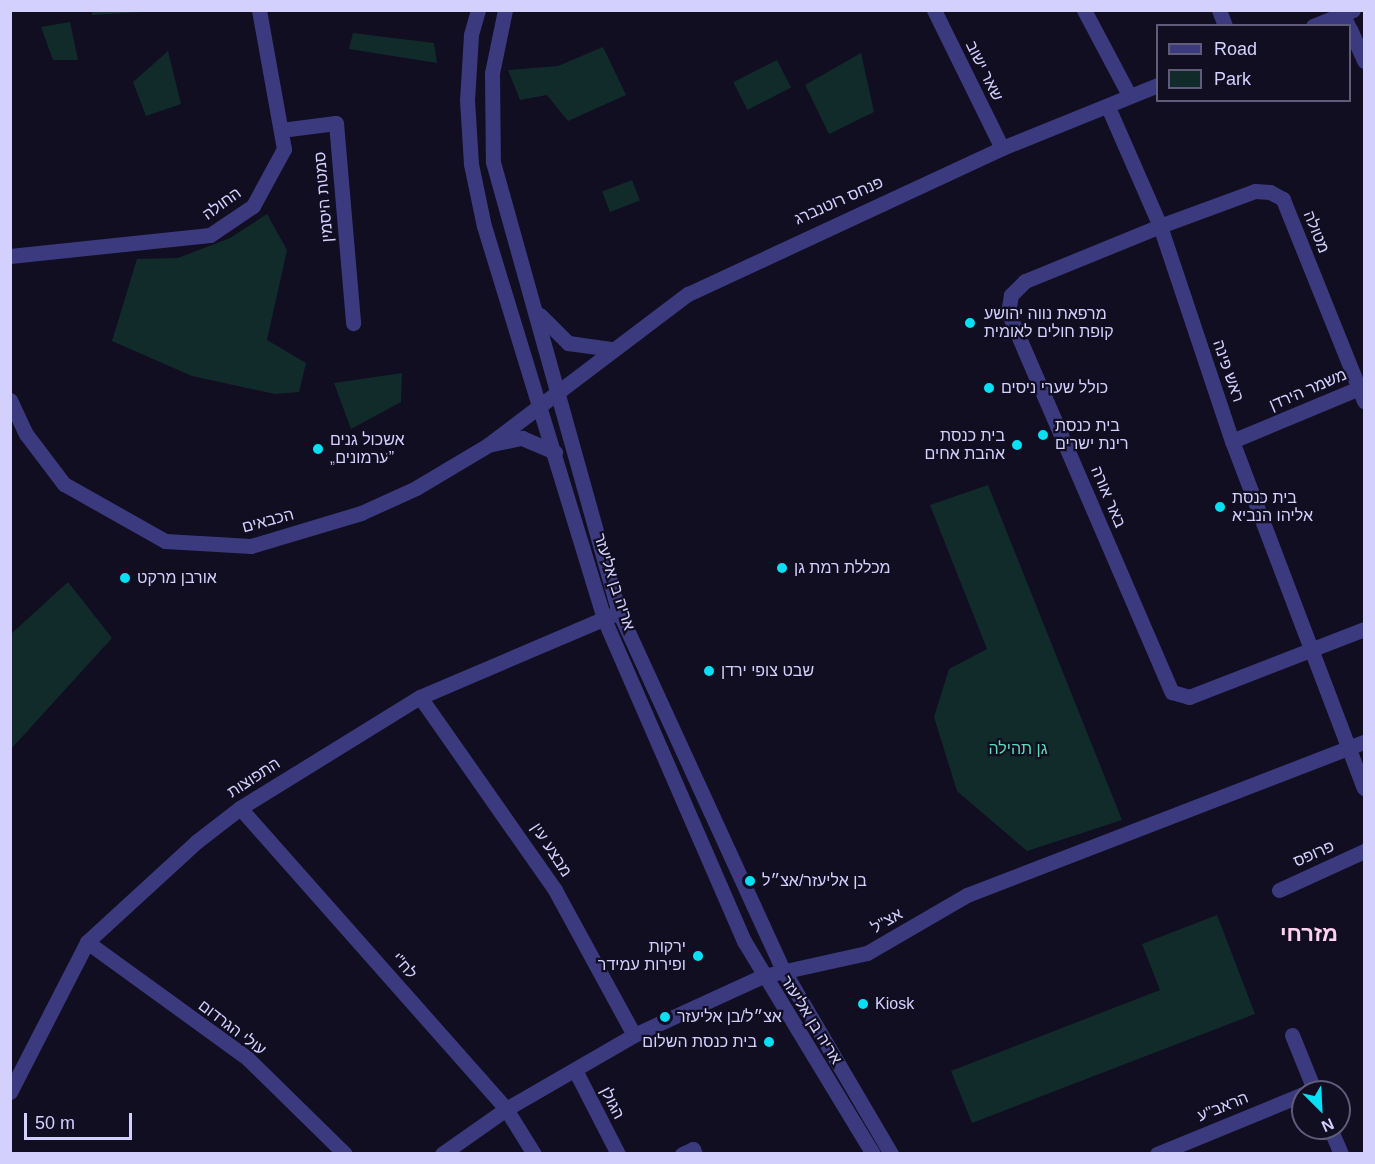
<!DOCTYPE html>
<meta charset="utf-8">
<style>
body{margin:0}
#map{position:relative;width:1375px;height:1164px;overflow:hidden;background:#110e21;font-family:Helvetica,"Noto Sans Hebrew",sans-serif}
div>[style]{position:absolute}
.green>*{inset:0;background:#112b2a;transform-origin:0 0}
.minor>*{height:15px;margin:-7.5px;padding:0 7.5px;transform-origin:7.5px;border-radius:7.5px;background:#3b3a7f}
.tertiary>*{height:15px;margin:-7.5px;padding:0 7.5px;transform-origin:7.5px;border-radius:7.5px;background:#3b3a7f}
.dots>*{width:16px;height:16px;translate:-50% -50%;box-sizing:border-box;border:3px solid #110e21;border-radius:50%}
span{translate:-50% -50%;white-space:nowrap;text-align:center;line-height:1.15;-webkit-text-stroke:4.5px #110e21;paint-order:stroke}
.street-label{font-size:16px;color:#d4d0fe}
.poi-label{font-size:16px;color:#d4d0fe}
.left{translate:0 -50%;text-align:left}
.right{translate:-100% -50%;text-align:right}
.park-label{font-size:16px;color:#5edcba}
.district-label{font-size:22px;color:#fed2ef;font-weight:700}
.frame{position:absolute;inset:0;border:12px solid #d4d0fe;pointer-events:none}
.legend{position:absolute;left:1156px;top:24px;width:195px;height:78px;box-sizing:border-box;background:#110e21;border:2px solid #5f5c79;margin:0;padding:8px 10px;list-style:none;font-size:18px;color:#d4d0fe}
.legend li{display:flex;align-items:center;gap:12px;height:30px}
.legend b{width:30px;border:2px solid #5f5c79}
.north{position:absolute;left:1291px;top:1080px;width:60px;height:60px;box-sizing:border-box;background:#110e21;border:2px solid #5f5c79;border-radius:50%;rotate:156deg;font-size:16px;font-weight:700;line-height:24px;text-align:center;color:#d4d0fe}
.north::after{content:'';display:block;margin:auto;width:21px;height:27px;background:#07e0f3;clip-path:polygon(50% 0,100% 100%,50% 72%,0 100%)}
.scale{position:absolute;left:24px;top:1113px;width:108px;height:27px;box-sizing:border-box;border:3px solid #d4d0fe;border-top:0;padding-left:8px;font-size:18px;line-height:21px;white-space:nowrap;color:#d4d0fe;-webkit-text-stroke:4px #110e21;paint-order:stroke}
</style>
<div id="map">
<div class="green">
<i style="clip-path:polygon(92px 11px,92px 10px,160px 11px,92px 15px)"></i>
<i style="clip-path:polygon(70px 22px,78px 60px,53px 60px,41px 27px)"></i>
<i style="clip-path:polygon(353px 33px,434px 43px,437px 63px,349px 49px)"></i>
<i style="clip-path:polygon(603px 47px,626px 95px,568px 121px,547px 95px,520px 100px,508px 70px,558px 66px)"></i>
<i style="clip-path:polygon(168px 51px,181px 104px,146px 116px,133px 82px)"></i>
<i style="clip-path:polygon(861px 53px,874px 112px,829px 134px,805px 85px)"></i>
<i style="left:777px;top:60px;width:31px;height:49px;rotate:63deg"></i>
<i style="left:632px;top:180px;width:22px;height:32px;rotate:69deg"></i>
<i style="clip-path:polygon(267px 214px,287px 250px,267px 340px,306px 363px,299px 392px,275px 394px,192px 376px,112px 341px,137px 259px,178px 258px,230px 238px)"></i>
<i style="clip-path:polygon(402px 373px,401px 402px,351px 429px,334px 383px)"></i>
<i style="clip-path:polygon(988px 485px,1122px 820px,1027px 851px,957px 791px,934px 717px,949px 669px,987px 649px,930px 505px)"></i>
<i style="clip-path:polygon(68px 582px,112px 638px,11px 749px,11px 634px)"></i>
<i style="clip-path:polygon(1217px 915px,1255px 1014px,972px 1123px,951px 1071px,1160px 990px,1142px 944px)"></i>
</div>
<div class="minor">
<i style="left:934px;top:10px;width:154px;rotate:63.8deg"></i>
<i style="left:1084px;top:10px;width:96px;rotate:62.1deg"></i>
<i style="left:1219px;top:10px;width:17px;rotate:69deg"></i>
<i style="left:1313px;top:26px;width:43px;rotate:-21.8deg"></i>
<i style="left:1108px;top:107px;width:130px;rotate:66.4deg"></i>
<i style="left:1160px;top:226px;width:227px;rotate:71.5deg"></i>
<i style="left:1232px;top:441px;width:371px;rotate:69.2deg"></i>
<i style="left:281px;top:130px;width:55px;rotate:-7.3deg"></i>
<i style="left:336px;top:123px;width:201px;rotate:85.1deg"></i>
<i style="left:10px;top:256px;width:201px;rotate:-6deg"></i>
<i style="left:210px;top:235px;width:52px;rotate:-34deg"></i>
<i style="left:253px;top:206px;width:65px;rotate:-61.5deg"></i>
<i style="left:284px;top:149px;width:141px;rotate:-100.2deg"></i>
<i style="left:10px;top:400px;width:38px;rotate:65deg"></i>
<i style="left:26px;top:434px;width:63px;rotate:52.8deg"></i>
<i style="left:64px;top:484px;width:116px;rotate:29.4deg"></i>
<i style="left:165px;top:541px;width:86px;rotate:3.3deg"></i>
<i style="left:251px;top:546px;width:115px;rotate:-16.7deg"></i>
<i style="left:361px;top:513px;width:60px;rotate:-24.4deg"></i>
<i style="left:416px;top:488px;width:84px;rotate:-30.8deg"></i>
<i style="left:488px;top:445px;width:251px;rotate:-37.1deg"></i>
<i style="left:688px;top:294px;width:346px;rotate:-24.9deg"></i>
<i style="left:1002px;top:148px;width:168px;rotate:-22deg"></i>
<i style="left:1364px;top:401px;width:218px;rotate:-111.9deg"></i>
<i style="left:1283px;top:199px;width:15px;rotate:-152deg"></i>
<i style="left:1270px;top:192px;width:15px;rotate:-176deg"></i>
<i style="left:1255px;top:191px;width:101px;rotate:159.8deg"></i>
<i style="left:1160px;top:226px;width:146px;rotate:157.8deg"></i>
<i style="left:1025px;top:281px;width:20px;rotate:135deg"></i>
<i style="left:1011px;top:295px;width:17px;rotate:100deg"></i>
<i style="left:1008px;top:312px;width:414px;rotate:66.7deg"></i>
<i style="left:1172px;top:692px;width:18px;rotate:16deg"></i>
<i style="left:1189px;top:697px;width:188px;rotate:-21.2deg"></i>
<i style="left:1232px;top:441px;width:143px;rotate:-22.6deg"></i>
<i style="left:420px;top:697px;width:236px;rotate:55deg"></i>
<i style="left:555px;top:890px;width:165px;rotate:61.4deg"></i>
<i style="left:240px;top:808px;width:402px;rotate:48.5deg"></i>
<i style="left:506px;top:1109px;width:53px;rotate:58.1deg"></i>
<i style="left:1279px;top:890px;width:94px;rotate:-24.6deg"></i>
<i style="left:87px;top:942px;width:198px;rotate:35.9deg"></i>
<i style="left:247px;top:1058px;width:137px;rotate:44.4deg"></i>
<i style="left:1292px;top:1035px;width:61px;rotate:68deg"></i>
<i style="left:575px;top:1070px;width:94px;rotate:62.9deg"></i>
<i style="left:10px;top:1092px;width:169px;rotate:-62.8deg"></i>
<i style="left:87px;top:942px;width:148px;rotate:-42.5deg"></i>
<i style="left:196px;top:842px;width:56px;rotate:-37.7deg"></i>
<i style="left:240px;top:808px;width:211px;rotate:-31.7deg"></i>
<i style="left:420px;top:697px;width:216px;rotate:-23.1deg"></i>
<i style="left:1330px;top:1128px;width:28px;rotate:67deg"></i>
<i style="left:682px;top:1154px;width:12px;rotate:-24deg"></i>
<i style="left:693px;top:1149px;width:5px;rotate:68deg"></i>
<i style="left:1157px;top:1154px;width:158px;rotate:-22.3deg"></i>
</div>
<div class="tertiary">
<i style="left:478px;top:10px;width:26px;rotate:106deg"></i>
<i style="left:471px;top:35px;width:65px;rotate:93.5deg"></i>
<i style="left:467px;top:100px;width:64px;rotate:86.4deg"></i>
<i style="left:471px;top:164px;width:63px;rotate:78.2deg"></i>
<i style="left:484px;top:226px;width:411px;rotate:73deg"></i>
<i style="left:604px;top:619px;width:351px;rotate:66.5deg"></i>
<i style="left:744px;top:941px;width:249px;rotate:58.8deg"></i>
<i style="left:505px;top:10px;width:64px;rotate:101.7deg"></i>
<i style="left:492px;top:73px;width:89px;rotate:89.4deg"></i>
<i style="left:493px;top:162px;width:467px;rotate:74.4deg"></i>
<i style="left:619px;top:612px;width:392px;rotate:65.4deg"></i>
<i style="left:782px;top:968px;width:216px;rotate:59.6deg"></i>
<i style="left:1341px;top:10px;width:17px;rotate:66deg"></i>
<i style="left:1350px;top:29px;width:35px;rotate:66deg"></i>
<i style="left:540px;top:315px;width:40px;rotate:45deg"></i>
<i style="left:568px;top:343px;width:43px;rotate:7.9deg"></i>
<i style="left:488px;top:445px;width:35px;rotate:-12deg"></i>
<i style="left:522px;top:438px;width:36px;rotate:23deg"></i>
<i style="left:442px;top:1154px;width:78px;rotate:-35.1deg"></i>
<i style="left:506px;top:1109px;width:148px;rotate:-30deg"></i>
<i style="left:634px;top:1035px;width:142px;rotate:-24.6deg"></i>
<i style="left:763px;top:976px;width:107px;rotate:-12.5deg"></i>
<i style="left:867px;top:953px;width:116px;rotate:-30.1deg"></i>
<i style="left:967px;top:895px;width:425px;rotate:-21.1deg"></i>
</div>
<div class="dots">
<i style="left:970px;top:323px;background:#07e0f3"></i>
<i style="left:989px;top:388px;background:#07e0f3"></i>
<i style="left:1043px;top:435px;background:#07e0f3"></i>
<i style="left:1017px;top:445px;background:#07e0f3"></i>
<i style="left:318px;top:449px;background:#07e0f3"></i>
<i style="left:1220px;top:507px;background:#07e0f3"></i>
<i style="left:782px;top:568px;background:#07e0f3"></i>
<i style="left:125px;top:578px;background:#07e0f3"></i>
<i style="left:709px;top:671px;background:#07e0f3"></i>
<i style="left:750px;top:881px;background:#07e0f3"></i>
<i style="left:698px;top:956px;background:#07e0f3"></i>
<i style="left:863px;top:1004px;background:#07e0f3"></i>
<i style="left:665px;top:1017px;background:#07e0f3"></i>
<i style="left:769px;top:1042px;background:#07e0f3"></i>
</div>
<div class="street-label">
<span style="left:984px;top:71px;rotate:64deg">שאר ישוב</span>
<span style="left:324px;top:197px;rotate:-95deg">סמטת היסמין</span>
<span style="left:839px;top:201px;rotate:-24deg">פנחס רוטנברג</span>
<span style="left:222px;top:204px;rotate:-36deg">החולה</span>
<span style="left:1316px;top:232px;rotate:68deg">מטולה</span>
<span style="left:1228px;top:371px;rotate:71deg">ראש פינה</span>
<span style="left:1308px;top:390px;rotate:-23deg">משמר הירדן</span>
<span style="left:1108px;top:497px;rotate:67deg">באר אורה</span>
<span style="left:268px;top:521px;rotate:-15deg">הכבאים</span>
<span style="left:614px;top:582px;rotate:72deg">אריה בן אליעזר</span>
<span style="left:254px;top:778px;rotate:-33deg">התפוצות</span>
<span style="left:551px;top:850px;rotate:57deg">מבצע עין</span>
<span style="left:1314px;top:854px;rotate:-24deg">פרופס</span>
<span style="left:887px;top:921px;rotate:-30deg">אצ"ל</span>
<span style="left:404px;top:966px;rotate:49deg">לח"י</span>
<span style="left:811px;top:1020px;rotate:58deg">אריה בן אליעזר</span>
<span style="left:232px;top:1028px;rotate:37deg">עולי הגרדום</span>
<span style="left:612px;top:1103px;rotate:63deg">הגולן</span>
<span style="left:1223px;top:1107px;rotate:-22deg">הראב"ע</span>
</div>
<div class="poi-label">
<span class="left" style="left:984px;top:323px">מרפאת נווה יהושע<br>קופת חולים לאומית</span>
<span class="left" style="left:1001px;top:388px">כולל שערי ניסים</span>
<span class="left" style="left:1055px;top:435px">בית כנסת<br>רינת ישרים</span>
<span class="right" style="left:1005px;top:445px">בית כנסת<br>אהבת אחים</span>
<span class="left" style="left:330px;top:449px">אשכול גנים<br>„ערמונים”</span>
<span class="left" style="left:1232px;top:507px">בית כנסת<br>אליהו הנביא</span>
<span class="left" style="left:794px;top:568px">מכללת רמת גן</span>
<span class="left" style="left:137px;top:578px">אורבן מרקט</span>
<span class="left" style="left:721px;top:671px">שבט צופי ירדן</span>
<span class="left" style="left:762px;top:881px">בן אליעזר/אצ״ל</span>
<span class="right" style="left:686px;top:956px">ירקות<br>ופירות עמידר</span>
<span class="left" style="left:875px;top:1004px">Kiosk</span>
<span class="left" style="left:677px;top:1017px">אצ״ל/בן אליעזר</span>
<span class="right" style="left:757px;top:1042px">בית כנסת השלום</span>
</div>
<div class="park-label">
<span style="left:1018px;top:749px">גן תהילה</span>
</div>
<div class="district-label">
<span style="left:1309px;top:934px">מזרחי</span>
</div>
<div class="frame"></div>
<ul class="legend">
<li><b style="height:8px;background:#3b3a7f"></b>Road</li>
<li><b style="height:16px;background:#112b2a"></b>Park</li>
</ul>
<div class="north">N</div>
<div class="scale">50 m</div>
</div>
